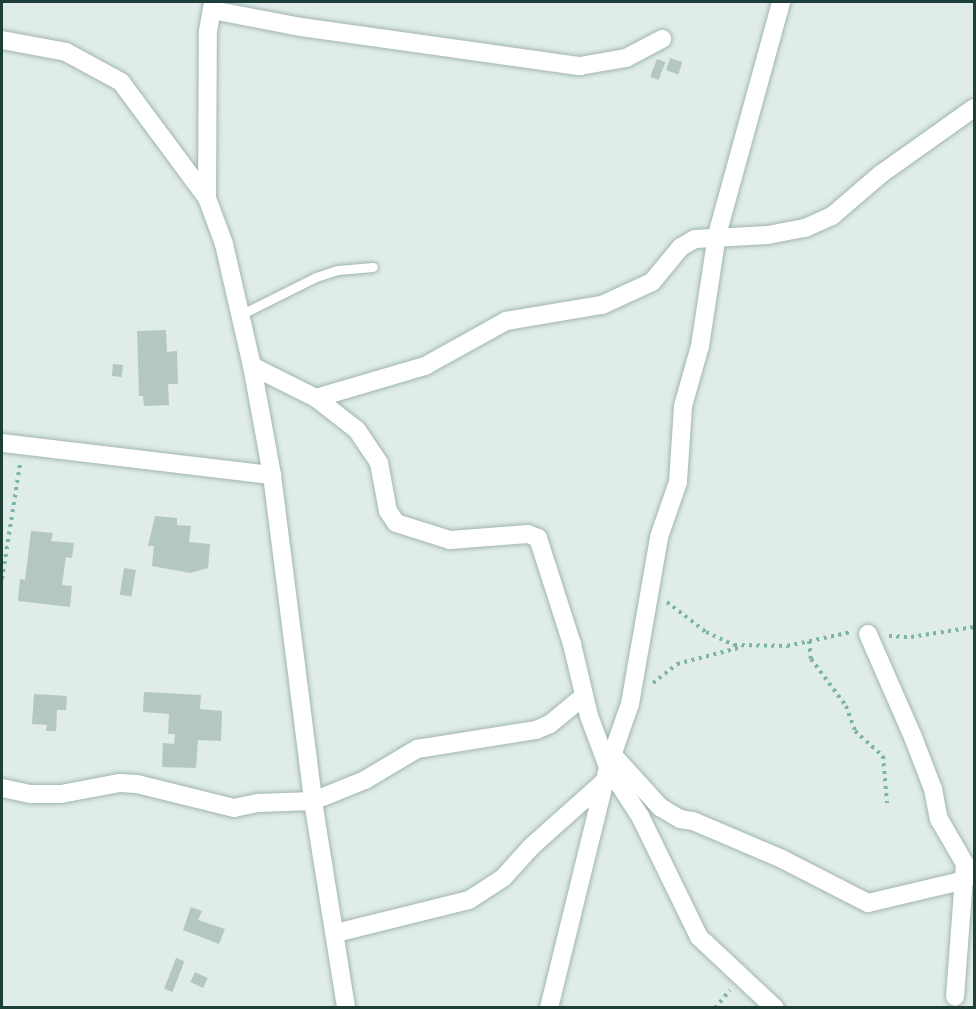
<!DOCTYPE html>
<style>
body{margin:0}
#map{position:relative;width:976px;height:1009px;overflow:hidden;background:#dfece8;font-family:"Nunito Sans",sans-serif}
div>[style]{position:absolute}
.building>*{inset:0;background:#b4c7c1;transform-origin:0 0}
.path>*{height:4px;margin-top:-2px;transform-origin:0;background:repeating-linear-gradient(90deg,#7cb4a8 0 3px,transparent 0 7.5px)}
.roads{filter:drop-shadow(0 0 2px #a1b5b0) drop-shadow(0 0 2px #a1b5b0)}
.service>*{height:9px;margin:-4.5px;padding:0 4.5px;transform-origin:4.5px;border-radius:4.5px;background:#fff}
.minor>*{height:18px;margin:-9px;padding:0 9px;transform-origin:9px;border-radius:9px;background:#fff}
span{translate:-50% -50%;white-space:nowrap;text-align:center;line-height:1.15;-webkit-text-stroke:4.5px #f0f9f5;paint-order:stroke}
.frame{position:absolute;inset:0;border:3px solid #1e3f39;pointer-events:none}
</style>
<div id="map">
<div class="building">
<i style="left:670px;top:58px;width:13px;height:13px;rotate:18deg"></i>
<i style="left:657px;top:59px;width:9px;height:19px;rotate:21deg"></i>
<i style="clip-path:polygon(166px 330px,167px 352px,177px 351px,178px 384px,168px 384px,169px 405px,144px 406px,143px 396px,139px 396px,137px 331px)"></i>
<i style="left:113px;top:364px;width:10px;height:12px;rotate:6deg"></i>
<i style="clip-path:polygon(155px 516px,177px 518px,177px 525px,191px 526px,189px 542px,210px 544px,208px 568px,190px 573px,152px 566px,154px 546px,148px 546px)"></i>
<i style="clip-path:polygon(31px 531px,53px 533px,51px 541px,74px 543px,72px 558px,66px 557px,62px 585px,72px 586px,70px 607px,18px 601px,20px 579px,25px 580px)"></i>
<i style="left:124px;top:568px;width:12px;height:27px;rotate:9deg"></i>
<i style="clip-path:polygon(144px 692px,201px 695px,200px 709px,222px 711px,221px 741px,198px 740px,196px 768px,162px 767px,163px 743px,174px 744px,175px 734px,168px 734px,169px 714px,143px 712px)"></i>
<i style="clip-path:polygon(34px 694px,67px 696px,66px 710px,57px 710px,56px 731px,46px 731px,47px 725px,32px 724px)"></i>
<i style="clip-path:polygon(191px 907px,202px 911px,198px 920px,225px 929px,219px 944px,183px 930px)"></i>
<i style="left:176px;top:958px;width:9px;height:33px;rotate:21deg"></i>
<i style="left:195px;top:972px;width:14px;height:11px;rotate:25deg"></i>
</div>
<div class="path">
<i style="left:2px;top:579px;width:116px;rotate:-81.1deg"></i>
<i style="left:667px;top:602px;width:49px;rotate:37.6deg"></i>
<i style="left:706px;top:632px;width:31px;rotate:25deg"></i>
<i style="left:734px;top:645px;width:53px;rotate:1.1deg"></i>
<i style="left:787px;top:646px;width:66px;rotate:-12.2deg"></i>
<i style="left:889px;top:636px;width:22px;rotate:3deg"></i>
<i style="left:911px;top:637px;width:64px;rotate:-9deg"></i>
<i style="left:809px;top:641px;width:18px;rotate:84deg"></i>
<i style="left:811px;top:659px;width:59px;rotate:53.3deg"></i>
<i style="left:846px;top:706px;width:27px;rotate:70deg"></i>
<i style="left:855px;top:731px;width:38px;rotate:42deg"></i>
<i style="left:883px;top:756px;width:47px;rotate:85.1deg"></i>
<i style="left:653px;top:683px;width:31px;rotate:-38deg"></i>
<i style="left:677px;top:664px;width:63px;rotate:-14.7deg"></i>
<i style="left:715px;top:1008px;width:23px;rotate:-50deg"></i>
</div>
<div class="roads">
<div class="service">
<i style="left:240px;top:315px;width:85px;rotate:-26.6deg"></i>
<i style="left:316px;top:277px;width:23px;rotate:-18deg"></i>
<i style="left:338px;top:270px;width:35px;rotate:-5deg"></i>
</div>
<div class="minor">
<i style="left:212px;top:10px;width:91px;rotate:10.8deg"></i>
<i style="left:301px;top:27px;width:282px;rotate:8deg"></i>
<i style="left:580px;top:66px;width:47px;rotate:-9.9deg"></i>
<i style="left:626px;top:58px;width:41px;rotate:-27.8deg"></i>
<i style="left:2px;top:40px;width:65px;rotate:10.6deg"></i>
<i style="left:66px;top:52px;width:63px;rotate:28.6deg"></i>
<i style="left:121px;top:82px;width:144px;rotate:53.4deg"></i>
<i style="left:207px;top:198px;width:49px;rotate:69.7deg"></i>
<i style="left:224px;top:244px;width:125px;rotate:77.1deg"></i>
<i style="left:252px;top:366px;width:111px;rotate:79.6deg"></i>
<i style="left:272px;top:475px;width:329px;rotate:82.8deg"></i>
<i style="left:313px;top:801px;width:210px;rotate:80.9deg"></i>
<i style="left:207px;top:198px;width:167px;rotate:-89.7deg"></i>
<i style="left:208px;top:31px;width:29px;rotate:-80deg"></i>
<i style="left:252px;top:366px;width:72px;rotate:26.6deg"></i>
<i style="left:316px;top:398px;width:52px;rotate:38deg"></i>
<i style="left:357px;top:430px;width:40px;rotate:56deg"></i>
<i style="left:379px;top:463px;width:49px;rotate:79.4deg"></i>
<i style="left:388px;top:511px;width:14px;rotate:56deg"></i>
<i style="left:396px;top:523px;width:57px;rotate:17.5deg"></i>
<i style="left:450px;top:540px;width:78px;rotate:-4.4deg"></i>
<i style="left:528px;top:534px;width:11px;rotate:22deg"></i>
<i style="left:538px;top:538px;width:111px;rotate:72.2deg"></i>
<i style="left:572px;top:644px;width:74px;rotate:76.7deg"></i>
<i style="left:589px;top:716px;width:54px;rotate:69.6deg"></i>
<i style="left:608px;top:767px;width:59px;rotate:56.9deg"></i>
<i style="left:640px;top:816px;width:135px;rotate:64deg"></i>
<i style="left:699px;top:937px;width:104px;rotate:43.1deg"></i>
<i style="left:316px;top:398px;width:114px;rotate:-16.4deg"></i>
<i style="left:425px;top:366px;width:93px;rotate:-29.1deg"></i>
<i style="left:506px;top:321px;width:97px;rotate:-9.5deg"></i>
<i style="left:602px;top:305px;width:55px;rotate:-24.7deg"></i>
<i style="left:652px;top:282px;width:45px;rotate:-50.4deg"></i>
<i style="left:681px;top:247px;width:16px;rotate:-30deg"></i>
<i style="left:695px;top:239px;width:73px;rotate:-3.1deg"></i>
<i style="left:768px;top:235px;width:38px;rotate:-11deg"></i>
<i style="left:805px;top:228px;width:30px;rotate:-24deg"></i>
<i style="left:832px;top:216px;width:65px;rotate:-40.6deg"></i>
<i style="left:881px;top:174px;width:114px;rotate:-35.4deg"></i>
<i style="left:2px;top:443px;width:272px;rotate:6.8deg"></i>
<i style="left:868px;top:634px;width:112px;rotate:66.4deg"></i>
<i style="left:913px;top:737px;width:56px;rotate:69deg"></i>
<i style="left:933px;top:789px;width:31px;rotate:79deg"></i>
<i style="left:939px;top:819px;width:52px;rotate:60deg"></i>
<i style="left:965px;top:864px;width:133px;rotate:94.3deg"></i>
<i style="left:612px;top:754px;width:72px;rotate:47.8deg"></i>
<i style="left:660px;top:807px;width:23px;rotate:31deg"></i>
<i style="left:680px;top:819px;width:13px;rotate:9deg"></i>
<i style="left:693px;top:821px;width:97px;rotate:23.1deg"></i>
<i style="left:782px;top:859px;width:97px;rotate:27.1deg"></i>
<i style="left:868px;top:903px;width:100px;rotate:-13.3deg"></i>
<i style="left:2px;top:788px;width:30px;rotate:12deg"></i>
<i style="left:31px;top:794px;width:30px"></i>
<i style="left:61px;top:794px;width:60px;rotate:-10.6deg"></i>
<i style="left:120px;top:783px;width:17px;rotate:3deg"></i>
<i style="left:137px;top:784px;width:100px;rotate:13.9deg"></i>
<i style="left:234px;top:808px;width:25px;rotate:-12deg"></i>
<i style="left:258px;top:803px;width:55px;rotate:-2.1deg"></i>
<i style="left:313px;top:801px;width:56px;rotate:-22deg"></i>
<i style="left:365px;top:780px;width:61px;rotate:-30.8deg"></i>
<i style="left:417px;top:749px;width:121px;rotate:-9.1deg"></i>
<i style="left:536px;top:730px;width:15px;rotate:-23deg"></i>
<i style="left:550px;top:724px;width:44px;rotate:-39.5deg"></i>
<i style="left:336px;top:933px;width:137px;rotate:-13.9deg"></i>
<i style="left:469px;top:900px;width:40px;rotate:-32.9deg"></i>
<i style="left:503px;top:878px;width:43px;rotate:-47.8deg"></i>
<i style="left:532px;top:846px;width:101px;rotate:-41.8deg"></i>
<i style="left:549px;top:1008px;width:248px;rotate:-76.2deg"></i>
<i style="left:608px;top:767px;width:67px;rotate:-70.8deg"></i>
<i style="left:630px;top:704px;width:169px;rotate:-80.1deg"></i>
<i style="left:659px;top:537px;width:58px;rotate:-70.9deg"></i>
<i style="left:678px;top:482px;width:76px;rotate:-86.2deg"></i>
<i style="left:683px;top:406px;width:62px;rotate:-74.2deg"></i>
<i style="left:700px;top:346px;width:112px;rotate:-81.3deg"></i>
<i style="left:717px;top:235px;width:242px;rotate:-74.6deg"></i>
</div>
</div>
<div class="frame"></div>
</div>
